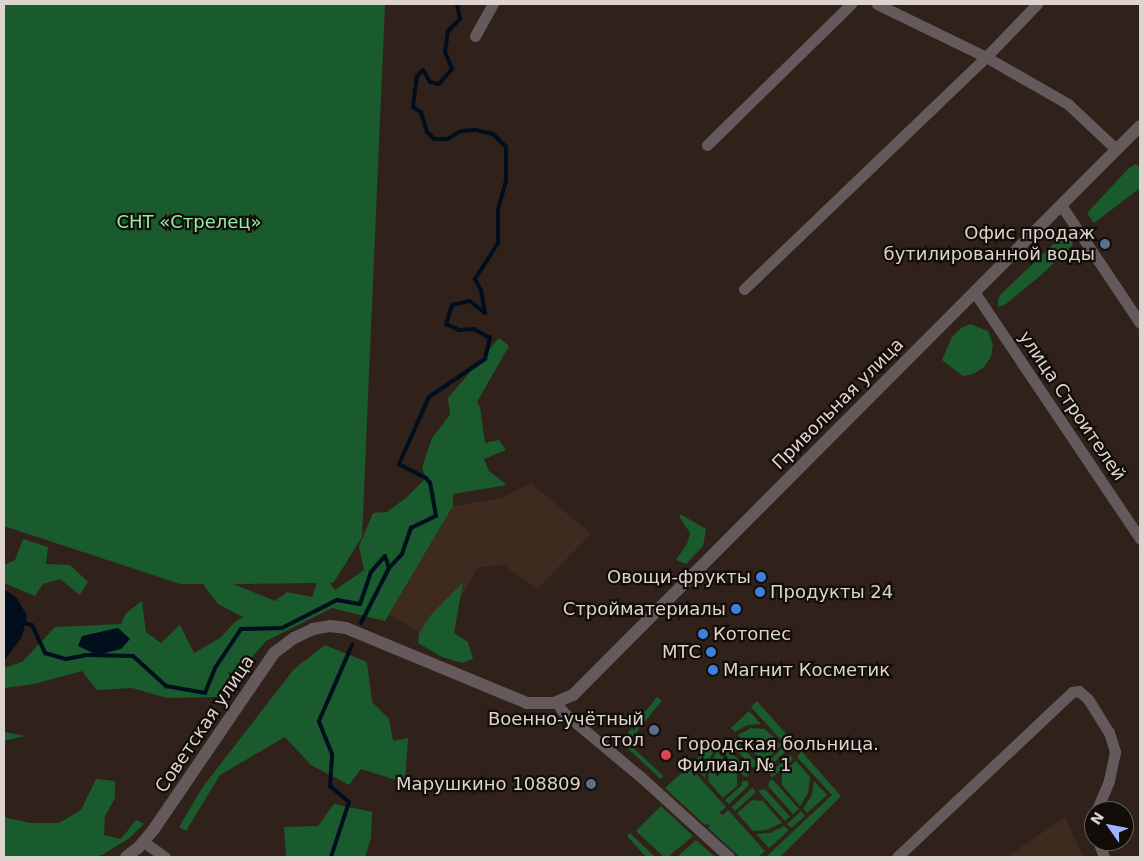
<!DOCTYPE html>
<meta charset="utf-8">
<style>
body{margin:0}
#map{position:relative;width:1144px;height:861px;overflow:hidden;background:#30221a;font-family:"DejaVu Sans",sans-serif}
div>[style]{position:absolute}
.built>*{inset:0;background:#3e2a1e}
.green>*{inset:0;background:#1a5b2e;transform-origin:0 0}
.water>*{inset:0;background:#010e1d}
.stream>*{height:4px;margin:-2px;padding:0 2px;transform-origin:2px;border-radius:2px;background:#010e1d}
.minor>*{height:11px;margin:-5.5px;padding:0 5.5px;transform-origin:5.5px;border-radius:5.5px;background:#645a5b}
.tertiary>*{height:12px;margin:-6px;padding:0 6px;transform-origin:6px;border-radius:6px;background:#645a5b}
.dots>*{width:14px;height:14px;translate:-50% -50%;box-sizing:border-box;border:2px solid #130d09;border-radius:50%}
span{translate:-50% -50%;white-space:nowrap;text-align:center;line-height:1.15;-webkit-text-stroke:4.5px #130d09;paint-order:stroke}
.park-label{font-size:18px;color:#93eba6}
.poi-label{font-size:18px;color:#ded4cf}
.right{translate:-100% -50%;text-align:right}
.left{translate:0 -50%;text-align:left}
.street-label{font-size:18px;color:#ded4cf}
.frame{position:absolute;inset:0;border:5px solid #ded4cf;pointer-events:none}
.north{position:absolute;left:1084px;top:801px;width:50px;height:50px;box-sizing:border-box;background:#130d09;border:1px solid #645d58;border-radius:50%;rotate:303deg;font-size:14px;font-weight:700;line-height:20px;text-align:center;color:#ded4cf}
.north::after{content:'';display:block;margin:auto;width:18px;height:22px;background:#9fb3fd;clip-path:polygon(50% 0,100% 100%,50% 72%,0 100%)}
</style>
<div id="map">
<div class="built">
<i style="clip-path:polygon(531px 483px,591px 534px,537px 589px,504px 565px,478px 567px,436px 641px,389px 615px,453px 506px,501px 498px)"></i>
<i style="clip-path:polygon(1065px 817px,1083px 857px,1007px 857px)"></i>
</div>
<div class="green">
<i style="clip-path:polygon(evenodd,4px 4px,385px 4px,362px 537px,334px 582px,330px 583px,335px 590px,364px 570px,359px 546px,373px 513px,387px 512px,406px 498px,426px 478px,422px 468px,432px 438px,450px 415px,448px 398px,499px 338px,509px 346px,477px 402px,480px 407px,485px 443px,499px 440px,506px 450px,484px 459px,489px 471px,507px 485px,453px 494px,453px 506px,385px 621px,332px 608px,266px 641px,217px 697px,167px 698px,132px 688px,97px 690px,82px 671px,34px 684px,4px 688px,4px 668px,22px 662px,55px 627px,121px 624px,126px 613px,142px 601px,146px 632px,161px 643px,180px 625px,194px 653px,220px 638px,235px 622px,243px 617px,218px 604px,203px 584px,180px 584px,4px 526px,4px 4px,317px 583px,312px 597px,287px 592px,275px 601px,233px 584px,317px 583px)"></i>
<i style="clip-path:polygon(1136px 164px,1140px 168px,1140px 188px,1094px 223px,1087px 213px,1129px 168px)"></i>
<i style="clip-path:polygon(1062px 236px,1072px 241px,1073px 245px,1040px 276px,1006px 304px,998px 307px,998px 300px,1001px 294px)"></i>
<i style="clip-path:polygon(970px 324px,988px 331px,993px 345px,991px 357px,983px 368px,973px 374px,963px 376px,942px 360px,952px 337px,961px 328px)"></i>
<i style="clip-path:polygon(680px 514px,706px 529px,703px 546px,686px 564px,676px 560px,687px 544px,690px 533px,680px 518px)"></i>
<i style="clip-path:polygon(23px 539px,48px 547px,46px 564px,70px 565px,88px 582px,80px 595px,60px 579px,43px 584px,35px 596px,4px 583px,4px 565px,15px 560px)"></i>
<i style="clip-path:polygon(463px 582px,454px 633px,468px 642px,473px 659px,462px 663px,442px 657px,418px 643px,419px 633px,430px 616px)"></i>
<i style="clip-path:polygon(325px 645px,367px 662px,372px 702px,389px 719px,393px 741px,408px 738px,405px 783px,361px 769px,349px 785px,311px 765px,285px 737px,220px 775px,186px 831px,179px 827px,202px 788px,294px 669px)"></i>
<i style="left:657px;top:697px;width:6px;height:46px;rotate:39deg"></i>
<i style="clip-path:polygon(757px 701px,841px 796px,780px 857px,766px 857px,832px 795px,797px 757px,801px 752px,790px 739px,784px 743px,751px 707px)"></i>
<i style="clip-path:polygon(749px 711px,761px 724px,747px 725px,735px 732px,731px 728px)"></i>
<i style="clip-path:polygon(751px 728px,765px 729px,781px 745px,768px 758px,757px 756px,738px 735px)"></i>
<i style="clip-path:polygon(4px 732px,25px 736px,4px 741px)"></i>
<i style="clip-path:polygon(733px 737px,758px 764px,758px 766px,753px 768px,729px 742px)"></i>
<i style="left:629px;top:744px;width:47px;height:4px;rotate:43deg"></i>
<i style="clip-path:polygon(711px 745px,715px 749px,707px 763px,705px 778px,692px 763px)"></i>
<i style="clip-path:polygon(725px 745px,749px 772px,747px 777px,744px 776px,720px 749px)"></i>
<i style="clip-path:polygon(783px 747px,786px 751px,767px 769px,763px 767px)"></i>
<i style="clip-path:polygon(717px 751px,737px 774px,737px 786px,723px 798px,708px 781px,710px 766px)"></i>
<i style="clip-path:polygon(790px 755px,793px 759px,774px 776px,771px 777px,770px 773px)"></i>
<i style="clip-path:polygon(796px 761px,810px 777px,808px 793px,800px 806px,782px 785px,782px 773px)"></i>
<i style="clip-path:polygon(689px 766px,726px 807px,719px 813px,723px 815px,728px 810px,765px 851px,758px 857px,740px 857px,708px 828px,710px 826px,707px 824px,705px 825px,665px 788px)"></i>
<i style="clip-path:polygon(96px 779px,115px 781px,115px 798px,105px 816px,104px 835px,121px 839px,136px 820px,144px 824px,128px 839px,102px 855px,93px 857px,4px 857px,4px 815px,7px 818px,31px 823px,59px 823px,81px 810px)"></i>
<i style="clip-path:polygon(770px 780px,773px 780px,799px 809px,793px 814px,768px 786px)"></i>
<i style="clip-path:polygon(742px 781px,748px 781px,749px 785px,729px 804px,725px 800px,742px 785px)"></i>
<i style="clip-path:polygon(814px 781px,827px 795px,807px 813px,803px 809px,812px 795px)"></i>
<i style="clip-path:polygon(752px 788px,756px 792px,735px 811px,732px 807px)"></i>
<i style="clip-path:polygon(765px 789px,790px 817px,785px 821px,759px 792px,759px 790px)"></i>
<i style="clip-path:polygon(752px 800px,763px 801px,782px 823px,766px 830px,753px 831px,737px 813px)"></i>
<i style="clip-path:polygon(334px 804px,372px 812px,371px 838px,365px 857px,286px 857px,284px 827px,318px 826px)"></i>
<i style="clip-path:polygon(661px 806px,693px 836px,668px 857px,664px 857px,636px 831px)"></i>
<i style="clip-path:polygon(801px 811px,805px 816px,791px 828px,787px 824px)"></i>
<i style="clip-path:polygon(784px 826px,789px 830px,769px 848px,756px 834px,770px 833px)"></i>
<i style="clip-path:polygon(630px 833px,655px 857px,646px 857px,627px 836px)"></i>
<i style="clip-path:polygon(696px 840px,715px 857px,677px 857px)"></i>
</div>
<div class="water">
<i style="clip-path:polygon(4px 589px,17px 598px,27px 616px,22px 637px,4px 661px)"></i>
<i style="clip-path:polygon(118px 628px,130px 639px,121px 649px,97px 655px,78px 646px,82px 636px)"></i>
</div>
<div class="stream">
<i style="left:22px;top:622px;width:10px;rotate:17deg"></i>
<i style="left:32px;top:625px;width:31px;rotate:65deg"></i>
<i style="left:45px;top:653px;width:22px;rotate:16deg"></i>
<i style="left:66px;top:659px;width:20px;rotate:-11deg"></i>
<i style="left:86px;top:655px;width:47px;rotate:1.2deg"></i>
<i style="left:133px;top:656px;width:45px;rotate:42.3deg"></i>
<i style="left:166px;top:686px;width:40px;rotate:10deg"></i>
<i style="left:205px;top:693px;width:27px;rotate:-68deg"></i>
<i style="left:215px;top:668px;width:47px;rotate:-56.3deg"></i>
<i style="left:241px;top:629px;width:41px;rotate:-1.4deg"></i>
<i style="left:282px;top:628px;width:62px;rotate:-27deg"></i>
<i style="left:337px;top:600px;width:23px;rotate:10deg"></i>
<i style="left:360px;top:604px;width:34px;rotate:-71deg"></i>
<i style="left:371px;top:572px;width:21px;rotate:-49deg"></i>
<i style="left:385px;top:556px;width:13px;rotate:72deg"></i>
<i style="left:361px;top:623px;width:62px;rotate:-63deg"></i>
<i style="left:389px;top:568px;width:19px;rotate:-47deg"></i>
<i style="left:402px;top:554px;width:28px;rotate:-71deg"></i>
<i style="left:411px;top:528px;width:28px;rotate:-26deg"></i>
<i style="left:436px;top:516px;width:34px;rotate:-100deg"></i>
<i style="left:430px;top:483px;width:6px;rotate:-129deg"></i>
<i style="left:426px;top:478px;width:30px;rotate:-153deg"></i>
<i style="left:399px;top:464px;width:73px;rotate:-65.9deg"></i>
<i style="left:429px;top:397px;width:68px;rotate:-34.2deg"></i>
<i style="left:485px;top:359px;width:22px;rotate:-77deg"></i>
<i style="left:490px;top:338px;width:18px;rotate:-151deg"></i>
<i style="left:474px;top:329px;width:15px;rotate:176deg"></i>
<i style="left:459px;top:330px;width:14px;rotate:-155deg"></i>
<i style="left:446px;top:324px;width:20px;rotate:-72deg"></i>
<i style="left:452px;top:305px;width:18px;rotate:-13deg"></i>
<i style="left:470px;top:301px;width:19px;rotate:39deg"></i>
<i style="left:485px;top:313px;width:23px;rotate:-100deg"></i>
<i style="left:481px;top:290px;width:13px;rotate:-119deg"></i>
<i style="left:475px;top:279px;width:43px;rotate:-57.4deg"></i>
<i style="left:498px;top:243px;width:34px;rotate:-90deg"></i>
<i style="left:498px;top:209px;width:29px;rotate:-74deg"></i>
<i style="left:506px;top:181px;width:34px;rotate:-90deg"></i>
<i style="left:506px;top:147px;width:18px;rotate:-135deg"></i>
<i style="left:493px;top:134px;width:17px;rotate:-167deg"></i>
<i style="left:476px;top:130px;width:15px;rotate:176deg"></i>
<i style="left:461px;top:131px;width:16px;rotate:150deg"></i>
<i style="left:447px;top:139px;width:13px;rotate:180deg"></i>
<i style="left:434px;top:139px;width:10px;rotate:-135deg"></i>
<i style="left:427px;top:132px;width:21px;rotate:-107deg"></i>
<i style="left:421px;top:112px;width:9px;rotate:-148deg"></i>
<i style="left:413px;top:107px;width:31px;rotate:-83deg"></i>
<i style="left:417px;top:76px;width:8px;rotate:-45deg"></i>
<i style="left:423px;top:70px;width:14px;rotate:60deg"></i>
<i style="left:430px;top:82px;width:9px;rotate:13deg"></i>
<i style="left:439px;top:84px;width:20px;rotate:-49deg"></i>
<i style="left:452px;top:69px;width:18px;rotate:-112deg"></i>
<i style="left:445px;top:52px;width:21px;rotate:-82deg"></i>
<i style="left:448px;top:31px;width:17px;rotate:-45deg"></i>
<i style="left:460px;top:19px;width:15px;rotate:-101deg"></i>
<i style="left:331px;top:857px;width:58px;rotate:-71.9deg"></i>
<i style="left:349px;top:802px;width:25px;rotate:-140deg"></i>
<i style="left:330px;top:786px;width:32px;rotate:-86deg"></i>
<i style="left:332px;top:754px;width:35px;rotate:-112deg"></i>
<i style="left:319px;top:721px;width:83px;rotate:-66.5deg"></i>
</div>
<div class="minor">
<i style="left:877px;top:4px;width:121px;rotate:25.9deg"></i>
<i style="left:986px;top:57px;width:95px;rotate:29.8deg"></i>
<i style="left:1068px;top:104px;width:66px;rotate:43.2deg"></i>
<i style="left:475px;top:36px;width:37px;rotate:-61deg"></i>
<i style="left:707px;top:145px;width:202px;rotate:-44.4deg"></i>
<i style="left:1061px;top:205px;width:142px;rotate:56.2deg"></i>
<i style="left:744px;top:289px;width:335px;rotate:-43.8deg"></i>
<i style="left:986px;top:57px;width:74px;rotate:-46.1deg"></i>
<i style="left:975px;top:293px;width:296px;rotate:56.1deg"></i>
<i style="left:557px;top:703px;width:11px;rotate:56deg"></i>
<i style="left:563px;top:712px;width:103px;rotate:39.9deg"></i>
<i style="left:642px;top:778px;width:118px;rotate:42.2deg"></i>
<i style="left:1098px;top:841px;width:17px;rotate:69deg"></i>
<i style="left:144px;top:842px;width:26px;rotate:36deg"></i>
<i style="left:897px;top:857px;width:241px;rotate:-43.3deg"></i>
<i style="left:1072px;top:692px;width:7px;rotate:-8deg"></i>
<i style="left:1079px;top:691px;width:12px;rotate:42deg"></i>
<i style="left:1088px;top:699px;width:39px;rotate:58deg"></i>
<i style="left:1109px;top:732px;width:21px;rotate:73deg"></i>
<i style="left:1115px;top:752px;width:30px;rotate:102deg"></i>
<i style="left:1109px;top:781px;width:33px;rotate:113deg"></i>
</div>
<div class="tertiary">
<i style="left:126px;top:857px;width:16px;rotate:-38deg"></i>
<i style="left:139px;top:847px;width:23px;rotate:-50deg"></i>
<i style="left:154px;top:829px;width:213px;rotate:-55.7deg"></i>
<i style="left:274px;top:653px;width:25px;rotate:-37deg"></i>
<i style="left:294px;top:638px;width:21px;rotate:-25deg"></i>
<i style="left:313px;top:629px;width:17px;rotate:-10deg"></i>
<i style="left:330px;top:626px;width:16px;rotate:7deg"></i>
<i style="left:346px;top:628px;width:196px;rotate:22.5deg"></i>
<i style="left:527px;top:703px;width:27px"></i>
<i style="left:554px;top:703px;width:21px;rotate:-23deg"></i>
<i style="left:573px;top:695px;width:803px;rotate:-45.1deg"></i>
</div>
<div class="dots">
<i style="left:1105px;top:244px;background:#5c6f8a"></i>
<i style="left:761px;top:577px;background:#3f7fe0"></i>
<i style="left:760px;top:592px;background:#3f7fe0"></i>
<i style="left:736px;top:609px;background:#3f7fe0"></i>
<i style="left:703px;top:634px;background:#3f7fe0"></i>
<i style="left:711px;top:652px;background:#3f7fe0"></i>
<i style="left:713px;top:670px;background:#3f7fe0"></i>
<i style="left:654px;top:730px;background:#5c6f8a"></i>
<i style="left:666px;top:755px;background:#e0444e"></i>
<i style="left:591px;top:784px;background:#5c6f8a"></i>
</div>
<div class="park-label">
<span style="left:189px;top:222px">СНТ «Стрелец»</span>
</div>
<div class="poi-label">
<span class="right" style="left:1095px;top:244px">Офис продаж<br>бутилированной воды</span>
<span class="right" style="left:751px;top:577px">Овощи-фрукты</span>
<span class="left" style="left:770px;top:592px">Продукты 24</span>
<span class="right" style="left:726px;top:609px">Стройматериалы</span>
<span class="left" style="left:713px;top:634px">Котопес</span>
<span class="right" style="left:701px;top:652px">МТС</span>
<span class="left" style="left:723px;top:670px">Магнит Косметик</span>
<span class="right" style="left:644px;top:730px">Военно-учётный<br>стол</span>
<span class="left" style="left:677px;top:755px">Городская больница.<br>Филиал № 1</span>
<span class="right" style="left:581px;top:784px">Марушкино 108809</span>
</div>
<div class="street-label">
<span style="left:838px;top:404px;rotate:-45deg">Привольная улица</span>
<span style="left:1072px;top:406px;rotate:56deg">улица Строителей</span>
<span style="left:205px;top:724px;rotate:-56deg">Советская улица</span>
</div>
<div class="frame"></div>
<div class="north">N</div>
</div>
